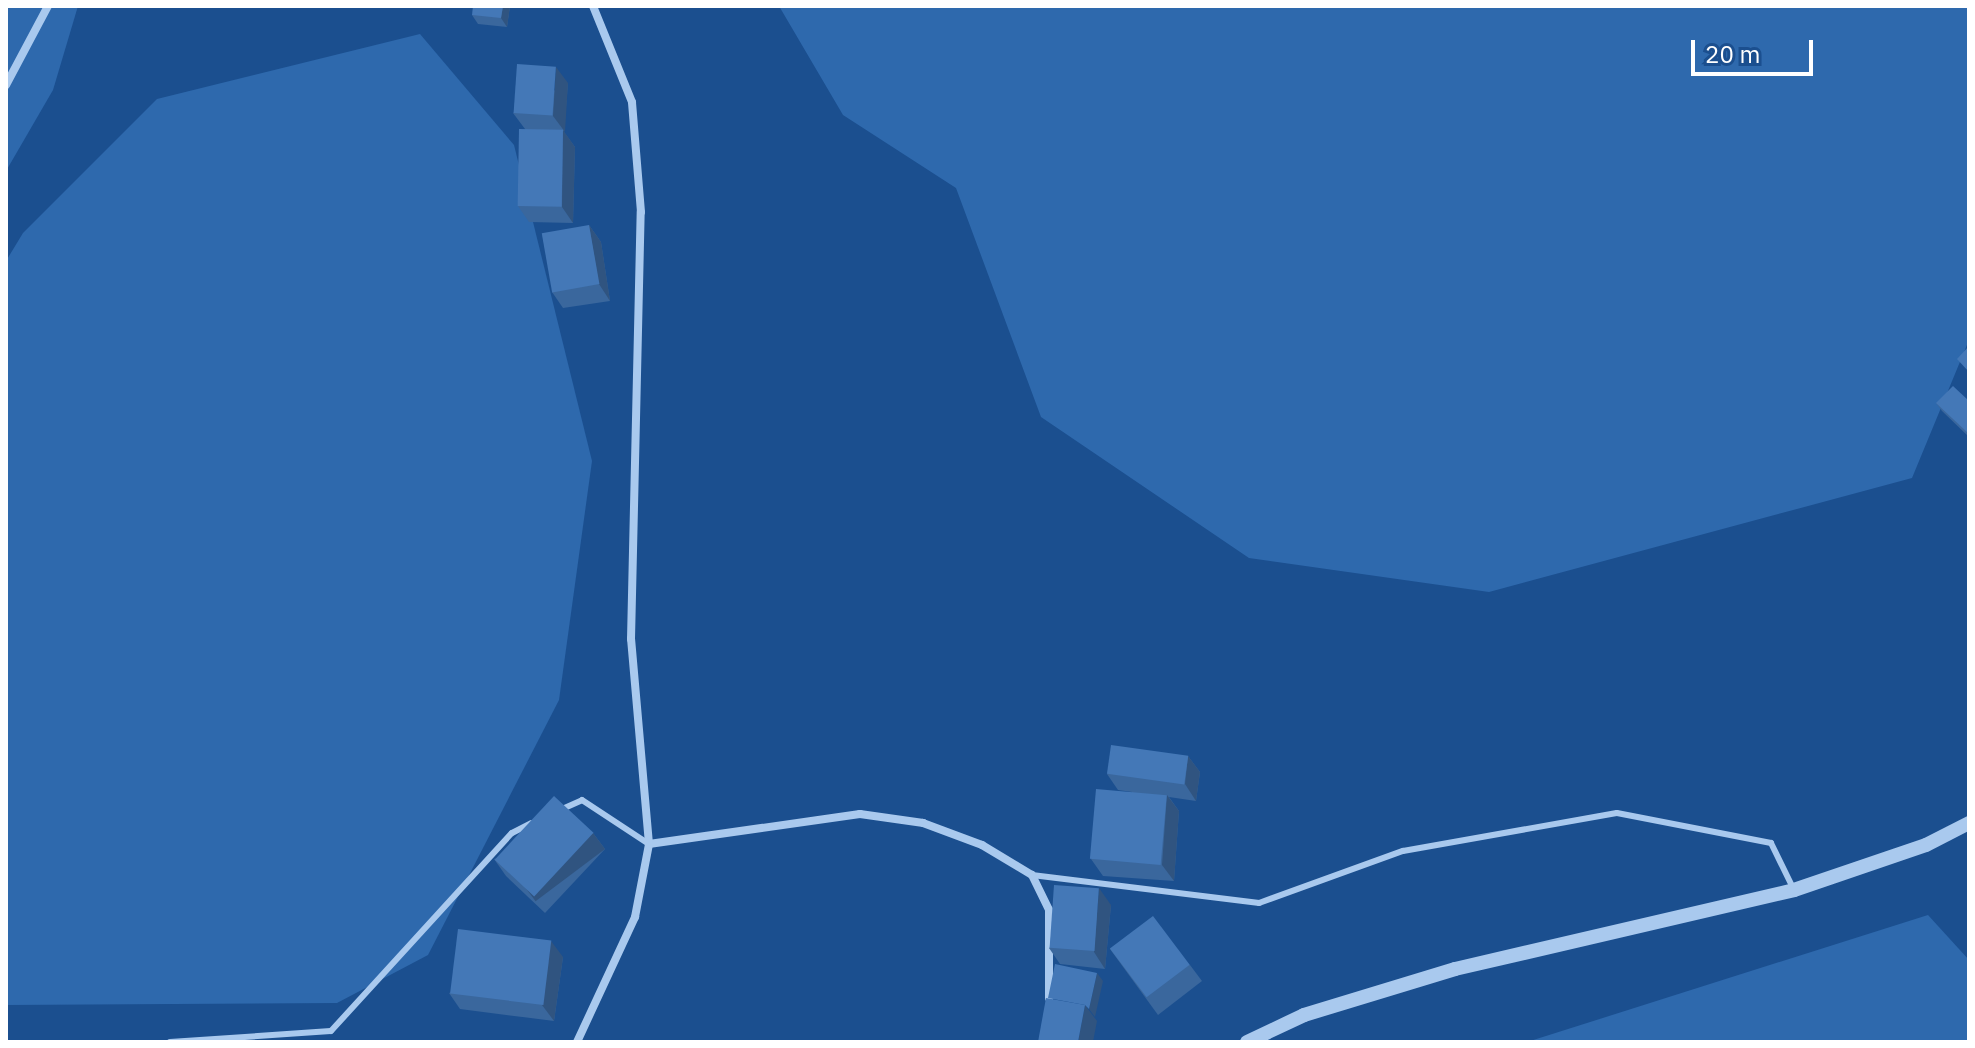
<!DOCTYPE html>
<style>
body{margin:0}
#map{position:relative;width:1975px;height:1048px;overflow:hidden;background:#1b4f8f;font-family:"IBM Plex Sans",sans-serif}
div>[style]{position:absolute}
.green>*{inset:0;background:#2e69ad}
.service>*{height:6px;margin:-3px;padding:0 3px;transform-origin:3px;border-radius:3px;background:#a9c9ee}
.minor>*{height:8px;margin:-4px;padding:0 4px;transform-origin:4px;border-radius:4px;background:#a9c9ee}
.tertiary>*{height:14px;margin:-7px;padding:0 7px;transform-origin:7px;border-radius:7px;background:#a9c9ee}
.wall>*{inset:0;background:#3a679d}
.shaded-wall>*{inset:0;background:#305480;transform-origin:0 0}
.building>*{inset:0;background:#4478b7;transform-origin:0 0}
span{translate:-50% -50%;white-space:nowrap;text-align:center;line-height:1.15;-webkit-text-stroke:8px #1b4f8f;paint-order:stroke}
.frame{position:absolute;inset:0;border:8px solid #fff;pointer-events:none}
.scale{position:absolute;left:1691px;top:40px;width:122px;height:36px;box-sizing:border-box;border:4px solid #fff;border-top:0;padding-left:10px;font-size:24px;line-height:28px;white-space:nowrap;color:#fff;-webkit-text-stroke:6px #1b4f8f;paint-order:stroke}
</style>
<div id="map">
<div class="green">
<i style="clip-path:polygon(6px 6px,78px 6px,53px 90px,6px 171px)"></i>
<i style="clip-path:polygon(779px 6px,1969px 6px,1969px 340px,1912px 478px,1489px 592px,1249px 558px,1041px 417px,956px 188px,843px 115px)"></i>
<i style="clip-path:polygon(420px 34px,514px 145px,592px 461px,559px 700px,428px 955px,337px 1003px,6px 1005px,6px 261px,23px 233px,157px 99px)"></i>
<i style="clip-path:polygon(1928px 915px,1969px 960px,1969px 1042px,1527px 1042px)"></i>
</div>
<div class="service">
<i style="left:560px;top:810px;width:24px;rotate:-24deg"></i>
<i style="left:582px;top:800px;width:80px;rotate:33.3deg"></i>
<i style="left:1032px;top:875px;width:229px;rotate:7deg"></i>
<i style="left:1259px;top:903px;width:153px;rotate:-19.9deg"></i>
<i style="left:1403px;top:851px;width:217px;rotate:-10.1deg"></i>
<i style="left:1617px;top:813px;width:157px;rotate:11deg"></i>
<i style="left:1771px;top:843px;width:52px;rotate:63.9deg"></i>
<i style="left:170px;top:1042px;width:161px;rotate:-3.9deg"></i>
<i style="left:331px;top:1031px;width:268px;rotate:-47.6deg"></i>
<i style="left:512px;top:833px;width:22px;rotate:-27deg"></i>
</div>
<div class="minor">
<i style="left:6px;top:85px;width:89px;rotate:-62deg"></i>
<i style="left:649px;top:844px;width:213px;rotate:-8.1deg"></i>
<i style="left:860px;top:814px;width:64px;rotate:8.1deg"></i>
<i style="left:923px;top:823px;width:63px;rotate:20.4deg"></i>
<i style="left:982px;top:845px;width:58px;rotate:31deg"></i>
<i style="left:1032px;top:875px;width:39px;rotate:64deg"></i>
<i style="left:1049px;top:910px;width:88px;rotate:90deg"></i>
<i style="left:577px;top:1042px;width:138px;rotate:-65.1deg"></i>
<i style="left:635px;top:917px;width:74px;rotate:-79.1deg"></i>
<i style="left:649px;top:844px;width:206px;rotate:-95deg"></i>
<i style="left:631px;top:639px;width:427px;rotate:-88.7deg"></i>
<i style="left:641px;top:212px;width:110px;rotate:-94.7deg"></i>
<i style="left:632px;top:102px;width:104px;rotate:-112.1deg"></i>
</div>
<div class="tertiary">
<i style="left:1247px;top:1042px;width:63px;rotate:-25.3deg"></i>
<i style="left:1304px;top:1015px;width:158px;rotate:-16.9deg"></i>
<i style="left:1455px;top:969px;width:348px;rotate:-13.1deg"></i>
<i style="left:1794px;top:890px;width:139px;rotate:-18.8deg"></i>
<i style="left:1926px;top:845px;width:48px;rotate:-27.1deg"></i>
</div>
<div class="wall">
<i style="clip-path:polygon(510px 6px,507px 27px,478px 24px,472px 15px)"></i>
<i style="clip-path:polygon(568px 83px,564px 132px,575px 147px,573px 223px,529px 222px,518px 206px,525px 129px,513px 113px)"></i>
<i style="clip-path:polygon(589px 225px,601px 242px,610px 301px,563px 308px,552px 292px)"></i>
<i style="clip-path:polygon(1969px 401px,1969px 437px,1942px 411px,1936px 403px)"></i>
<i style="clip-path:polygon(1188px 756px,1200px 772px,1196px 801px,1169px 797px,1179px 811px,1174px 881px,1103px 876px,1091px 859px,1132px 792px,1118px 790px,1107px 774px)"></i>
<i style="clip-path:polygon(593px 833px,605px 849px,545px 913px,506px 876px,494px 859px)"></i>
<i style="clip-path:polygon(1111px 905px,1105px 969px,1060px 964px,1049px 948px)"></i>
<i style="clip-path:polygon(1110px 949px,1190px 965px,1202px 981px,1158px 1015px)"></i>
<i style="clip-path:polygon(563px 957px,554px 1021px,460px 1009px,449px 993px)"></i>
</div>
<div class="shaded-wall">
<i style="clip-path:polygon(503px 6px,510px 6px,507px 27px,501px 18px)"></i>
<i style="clip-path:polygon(556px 67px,568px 83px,565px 132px,553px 116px)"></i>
<i style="clip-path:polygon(563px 130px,575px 147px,573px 223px,562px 207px)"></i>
<i style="clip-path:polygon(589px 225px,601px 242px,610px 301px,599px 284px)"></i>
<i style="clip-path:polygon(1188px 756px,1200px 772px,1196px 801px,1185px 784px)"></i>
<i style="clip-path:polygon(1167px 795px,1179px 811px,1174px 881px,1162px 865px)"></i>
<i style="left:593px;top:833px;width:20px;height:87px;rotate:53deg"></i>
<i style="clip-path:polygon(1099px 888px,1111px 905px,1105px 969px,1094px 952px)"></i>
<i style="clip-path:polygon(551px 941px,563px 957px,554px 1021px,542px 1005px)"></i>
<i style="clip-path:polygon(1097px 973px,1103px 981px,1095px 1017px,1089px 1009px)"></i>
<i style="clip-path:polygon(1085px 1005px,1097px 1021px,1093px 1042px,1078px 1042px)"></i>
</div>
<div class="building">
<i style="clip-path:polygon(473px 6px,503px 6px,501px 18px,472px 15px)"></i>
<i style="left:517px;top:64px;width:39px;height:49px;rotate:4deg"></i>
<i style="left:519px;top:129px;width:44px;height:77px;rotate:1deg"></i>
<i style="left:589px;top:225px;width:60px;height:48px;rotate:80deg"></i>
<i style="clip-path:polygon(1969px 346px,1969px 372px,1957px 359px)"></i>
<i style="clip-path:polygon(1953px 386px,1969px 401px,1969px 434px,1936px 403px)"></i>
<i style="left:1111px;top:745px;width:78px;height:29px;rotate:8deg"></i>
<i style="left:1096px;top:789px;width:71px;height:70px;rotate:5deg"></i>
<i style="left:554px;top:796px;width:54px;height:87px;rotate:43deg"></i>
<i style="left:1054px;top:885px;width:45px;height:63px;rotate:4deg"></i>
<i style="left:1153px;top:916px;width:61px;height:54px;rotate:53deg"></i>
<i style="left:458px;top:929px;width:94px;height:65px;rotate:7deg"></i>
<i style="clip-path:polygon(1055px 964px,1097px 973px,1089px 1009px,1085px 1005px,1048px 998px)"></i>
<i style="clip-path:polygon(1046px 998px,1085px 1005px,1078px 1042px,1038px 1042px)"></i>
</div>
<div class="frame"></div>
<div class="scale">20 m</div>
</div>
